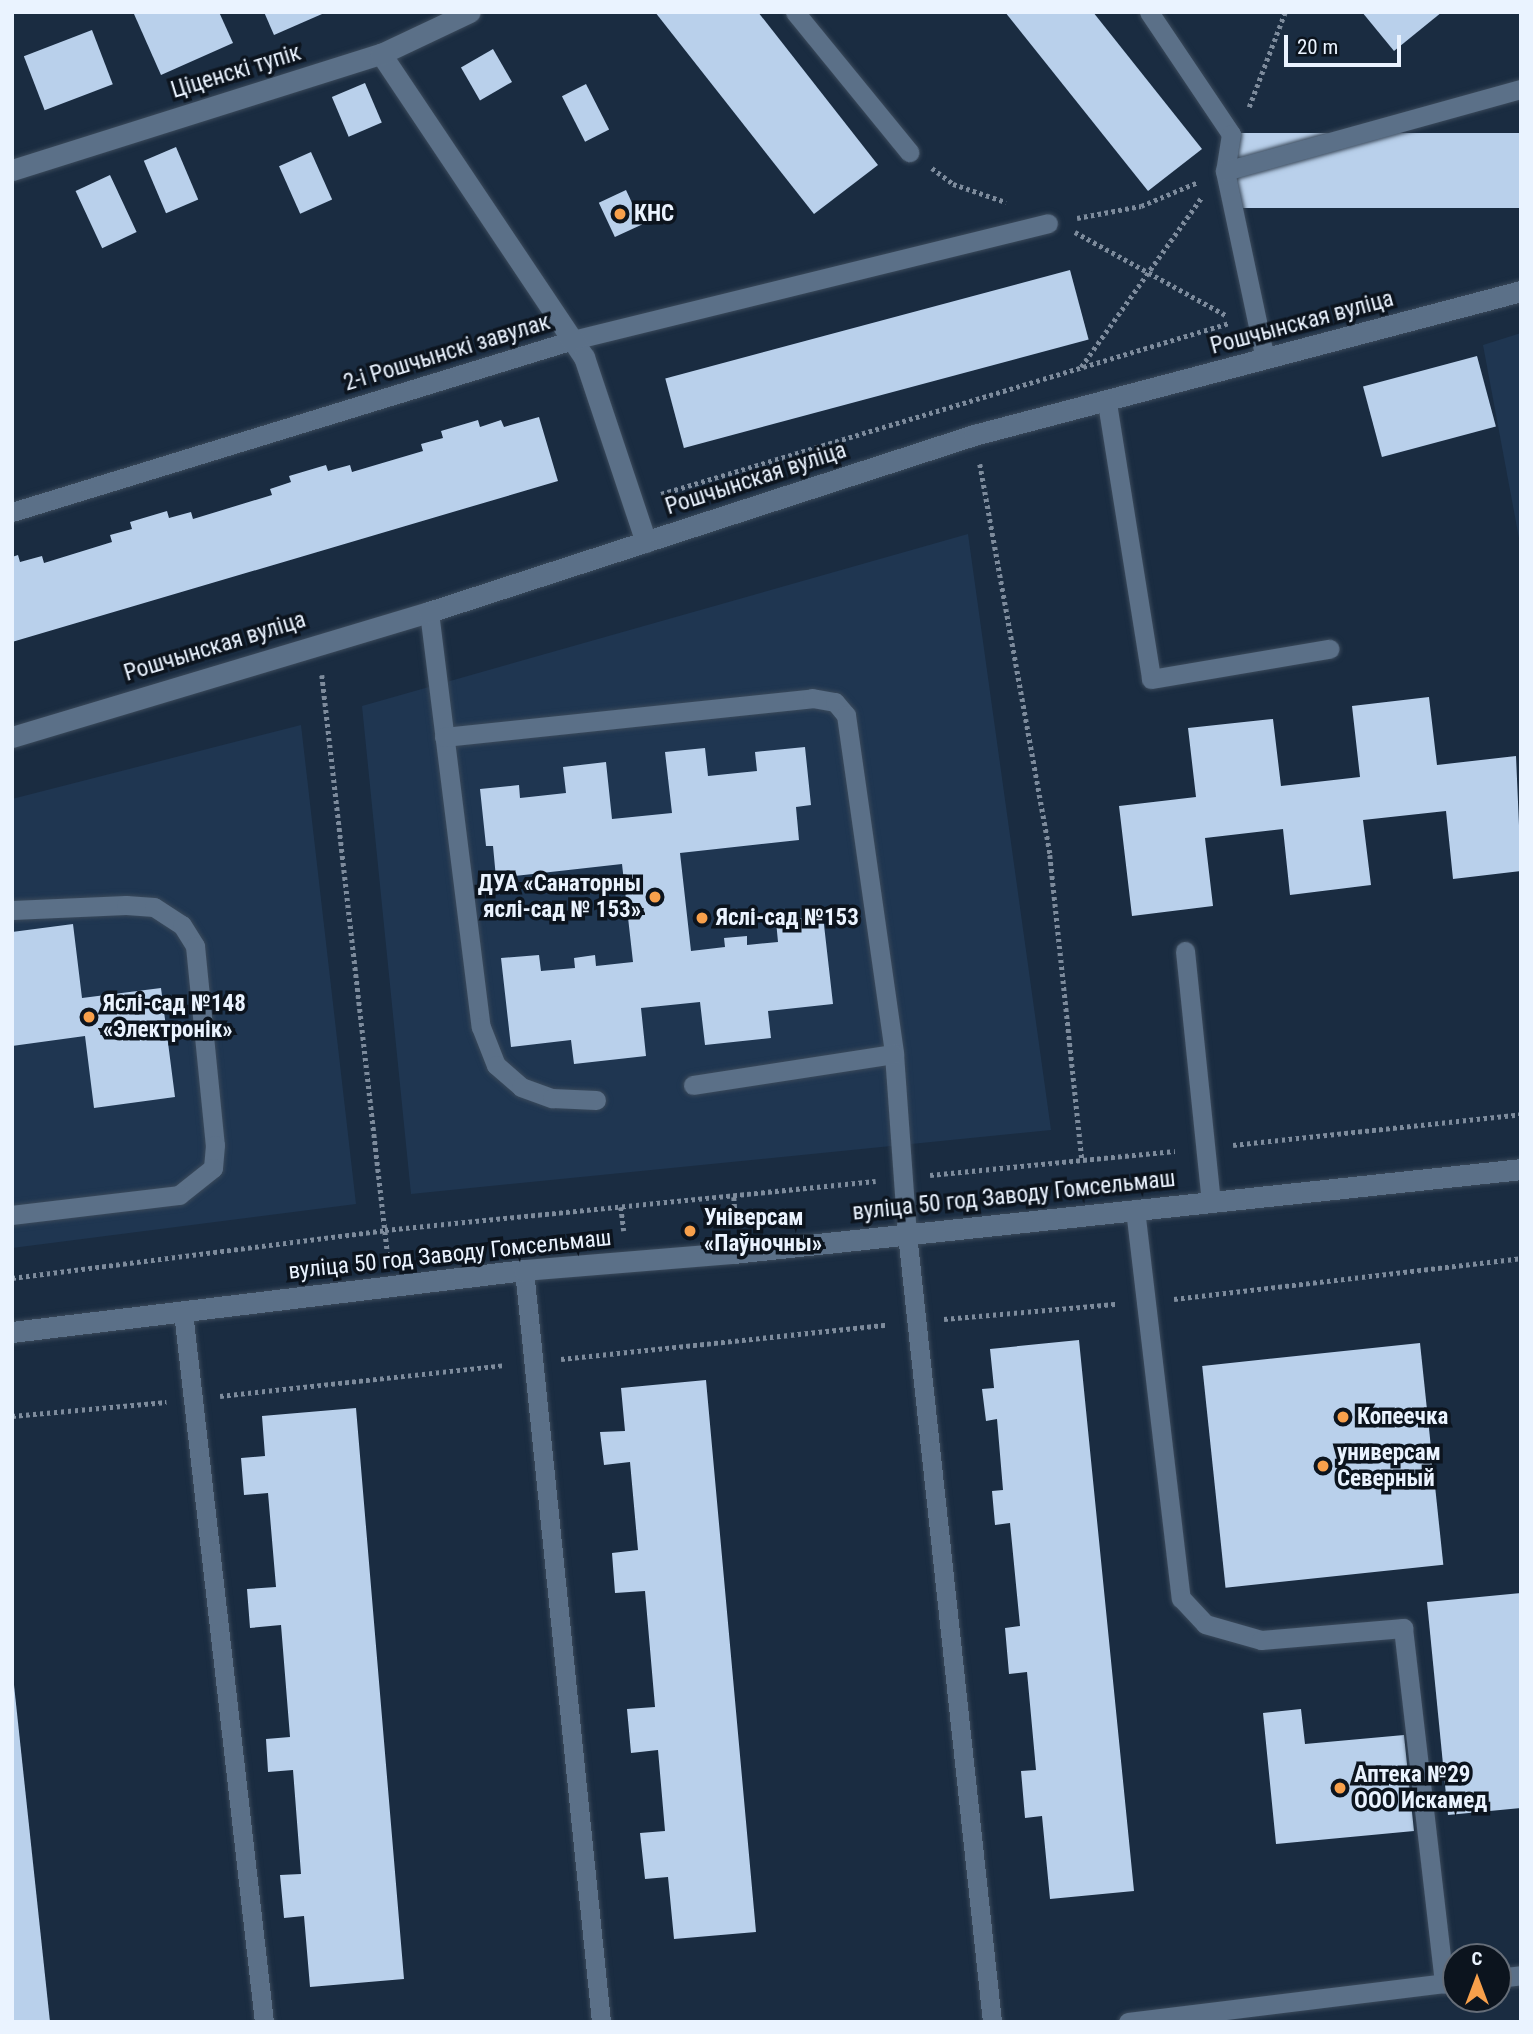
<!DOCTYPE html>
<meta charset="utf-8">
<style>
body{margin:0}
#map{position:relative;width:1533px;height:2034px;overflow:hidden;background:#1a2c41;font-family:"Roboto Condensed",sans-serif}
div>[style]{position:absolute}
.built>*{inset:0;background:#1f3651}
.building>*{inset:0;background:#b9d0eb;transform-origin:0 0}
.path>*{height:4.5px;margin-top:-2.25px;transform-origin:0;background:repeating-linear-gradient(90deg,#7d8b9c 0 3.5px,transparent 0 7px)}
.roads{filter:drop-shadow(0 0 2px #3b4a5b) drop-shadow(0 0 2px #3b4a5b)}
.lane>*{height:19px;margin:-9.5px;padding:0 9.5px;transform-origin:9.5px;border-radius:9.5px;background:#5b7088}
.street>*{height:21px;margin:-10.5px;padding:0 10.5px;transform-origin:10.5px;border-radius:10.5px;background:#5b7088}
.secondary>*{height:21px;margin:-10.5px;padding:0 10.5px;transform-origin:10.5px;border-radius:10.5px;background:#5b7088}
.dots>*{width:19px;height:19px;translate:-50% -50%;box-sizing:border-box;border:4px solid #0c141e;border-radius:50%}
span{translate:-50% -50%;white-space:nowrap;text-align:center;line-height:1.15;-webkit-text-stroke:7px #0c141e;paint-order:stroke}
.street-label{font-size:23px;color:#eaf3ff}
.poi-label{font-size:23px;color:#eaf3ff;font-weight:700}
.left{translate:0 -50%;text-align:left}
.right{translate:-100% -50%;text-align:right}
.frame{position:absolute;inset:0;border:14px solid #eaf3ff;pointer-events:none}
.north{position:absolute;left:1442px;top:1943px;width:70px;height:70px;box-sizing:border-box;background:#0c141e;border:2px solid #656d78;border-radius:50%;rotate:0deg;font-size:19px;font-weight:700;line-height:28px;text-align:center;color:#eaf3ff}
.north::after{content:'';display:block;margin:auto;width:24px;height:32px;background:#f8a04b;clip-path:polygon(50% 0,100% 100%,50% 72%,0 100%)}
.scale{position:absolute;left:1284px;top:35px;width:117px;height:32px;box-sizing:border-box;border:4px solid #eaf3ff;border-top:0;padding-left:9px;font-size:21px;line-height:24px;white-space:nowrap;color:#eaf3ff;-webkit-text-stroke:5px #0c141e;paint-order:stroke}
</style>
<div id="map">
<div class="built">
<i style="clip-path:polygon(1521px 333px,1521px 549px,1483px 345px)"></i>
<i style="clip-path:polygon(968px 534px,1051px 1130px,411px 1194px,362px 706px)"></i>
<i style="clip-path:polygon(301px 725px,356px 1204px,12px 1248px,12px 799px)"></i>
</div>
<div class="building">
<i style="clip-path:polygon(139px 12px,219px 12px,233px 43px,161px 75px,134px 14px)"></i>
<i style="clip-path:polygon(264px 12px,321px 12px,322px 14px,274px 35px)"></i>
<i style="clip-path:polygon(655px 12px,758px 12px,878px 165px,814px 214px)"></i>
<i style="clip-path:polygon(1005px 12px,1093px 12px,1202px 149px,1148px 191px)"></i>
<i style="clip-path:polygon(1362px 12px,1442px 12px,1394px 51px)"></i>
<i style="left:92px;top:30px;width:58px;height:73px;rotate:69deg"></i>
<i style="left:493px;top:49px;width:38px;height:37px;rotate:60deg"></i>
<i style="left:365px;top:83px;width:43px;height:36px;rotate:67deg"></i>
<i style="left:586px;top:84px;width:51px;height:27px;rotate:63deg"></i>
<i style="left:1521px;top:133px;width:75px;height:287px;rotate:90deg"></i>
<i style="left:176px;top:147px;width:57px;height:35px;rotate:67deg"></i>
<i style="left:311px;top:152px;width:52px;height:35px;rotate:66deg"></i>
<i style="left:110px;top:175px;width:63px;height:38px;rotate:65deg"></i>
<i style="left:626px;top:190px;width:38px;height:30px;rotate:65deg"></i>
<i style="left:1070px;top:270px;width:72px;height:419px;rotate:75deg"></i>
<i style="left:1477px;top:356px;width:73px;height:118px;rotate:75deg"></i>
<i style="clip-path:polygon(539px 417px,558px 481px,12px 642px,12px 557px,18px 555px,20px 562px,42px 556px,44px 563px,112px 542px,110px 535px,132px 529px,130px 522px,167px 511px,169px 518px,191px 512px,193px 519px,272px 495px,270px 489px,291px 482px,289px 476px,326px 465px,328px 471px,350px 465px,352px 472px,423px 451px,421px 444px,443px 438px,441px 431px,478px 420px,480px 427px,501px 420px,504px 427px)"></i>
<i style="clip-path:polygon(1429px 697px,1437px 765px,1516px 756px,1521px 871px,1453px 879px,1446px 811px,1363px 820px,1371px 885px,1290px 895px,1283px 829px,1205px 838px,1213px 906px,1132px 916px,1119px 806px,1196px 797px,1188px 728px,1273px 719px,1281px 786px,1360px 777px,1352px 706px)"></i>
<i style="clip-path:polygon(805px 747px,811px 805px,796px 807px,799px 840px,680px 853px,691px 951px,725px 947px,724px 938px,747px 936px,747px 945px,778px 942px,776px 921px,823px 916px,833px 1004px,768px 1011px,771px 1038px,705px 1045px,700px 1002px,641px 1008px,646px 1056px,574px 1064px,571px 1040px,511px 1047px,501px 958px,539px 955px,541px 971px,575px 968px,574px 958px,595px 955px,596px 966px,633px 962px,622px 864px,496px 878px,493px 846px,486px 846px,480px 789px,519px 785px,520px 798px,566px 793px,563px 767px,606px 762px,612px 819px,672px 813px,665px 752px,705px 748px,708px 776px,757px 771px,755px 752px)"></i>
<i style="clip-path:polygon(73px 924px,82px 998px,161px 988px,175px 1097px,94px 1108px,85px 1036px,12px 1046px,12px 932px)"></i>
<i style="clip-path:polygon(1079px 1340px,1134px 1891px,1050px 1899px,1042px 1816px,1025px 1818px,1021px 1771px,1036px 1770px,1027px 1672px,1009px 1674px,1005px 1628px,1020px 1626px,1010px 1523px,995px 1525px,992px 1491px,1003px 1490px,997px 1419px,986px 1421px,982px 1389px,994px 1388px,990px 1349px)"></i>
<i style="left:1420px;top:1343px;width:223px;height:219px;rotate:84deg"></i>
<i style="clip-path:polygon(706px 1380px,756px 1932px,674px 1939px,668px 1877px,645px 1879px,640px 1833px,665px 1831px,658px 1750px,631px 1753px,627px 1709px,655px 1707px,645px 1591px,615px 1593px,612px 1553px,638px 1550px,630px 1462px,604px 1465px,600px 1432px,625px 1431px,621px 1388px)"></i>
<i style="clip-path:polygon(356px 1408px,404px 1979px,310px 1987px,304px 1916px,284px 1918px,280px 1875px,301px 1874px,293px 1770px,268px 1772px,266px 1739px,290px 1737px,281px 1625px,250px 1628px,247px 1589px,276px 1587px,268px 1493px,244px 1495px,241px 1458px,265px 1456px,262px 1416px)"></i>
<i style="clip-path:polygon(1521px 1593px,1521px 1808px,1448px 1815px,1427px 1602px)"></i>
<i style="clip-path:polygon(14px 1685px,50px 2022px,12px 2022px)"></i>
<i style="clip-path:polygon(1301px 1709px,1305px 1744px,1404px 1735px,1414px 1831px,1276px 1844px,1263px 1713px)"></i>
</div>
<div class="path">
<i style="left:1249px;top:107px;width:102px;rotate:-69.2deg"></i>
<i style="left:932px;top:168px;width:26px;rotate:37deg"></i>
<i style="left:953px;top:184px;width:56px;rotate:18.8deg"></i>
<i style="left:1077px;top:218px;width:65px;rotate:-10.6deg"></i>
<i style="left:1141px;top:206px;width:62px;rotate:-22.8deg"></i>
<i style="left:1075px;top:232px;width:174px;rotate:28.9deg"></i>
<i style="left:1081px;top:367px;width:209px;rotate:-54.6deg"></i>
<i style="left:980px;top:464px;width:397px;rotate:79.8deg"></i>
<i style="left:1050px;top:855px;width:306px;rotate:84deg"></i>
<i style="left:661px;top:494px;width:593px;rotate:-16.75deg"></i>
<i style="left:322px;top:675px;width:586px;rotate:83.53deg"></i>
<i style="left:1233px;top:1145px;width:290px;rotate:-6.1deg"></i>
<i style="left:930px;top:1175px;width:246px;rotate:-5.6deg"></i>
<i style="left:734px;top:1197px;width:27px;rotate:86deg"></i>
<i style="left:621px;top:1207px;width:24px;rotate:83deg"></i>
<i style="left:12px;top:1278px;width:376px;rotate:-7.3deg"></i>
<i style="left:385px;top:1230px;width:493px;rotate:-5.7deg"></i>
<i style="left:1174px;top:1299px;width:349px;rotate:-6.7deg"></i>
<i style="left:944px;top:1319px;width:174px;rotate:-5deg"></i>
<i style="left:561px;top:1359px;width:327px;rotate:-6deg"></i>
<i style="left:220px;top:1396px;width:286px;rotate:-6.2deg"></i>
<i style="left:12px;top:1416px;width:155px;rotate:-5.2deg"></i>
</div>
<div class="roads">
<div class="lane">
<i style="left:795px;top:12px;width:181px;rotate:50.8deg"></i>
<i style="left:1149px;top:12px;width:147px;rotate:56.1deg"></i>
<i style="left:1231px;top:134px;width:37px;rotate:99deg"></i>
<i style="left:1225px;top:171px;width:192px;rotate:78deg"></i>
<i style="left:1225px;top:171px;width:307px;rotate:-15.5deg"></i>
<i style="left:1107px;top:403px;width:279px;rotate:80.9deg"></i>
<i style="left:1151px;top:679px;width:181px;rotate:-9.6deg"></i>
<i style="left:12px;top:512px;width:587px;rotate:-17.05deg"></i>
<i style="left:573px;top:340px;width:489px;rotate:-13.8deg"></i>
<i style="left:429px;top:612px;width:418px;rotate:82.9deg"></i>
<i style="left:481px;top:1027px;width:41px;rotate:68.5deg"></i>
<i style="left:496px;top:1065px;width:33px;rotate:41deg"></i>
<i style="left:521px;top:1087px;width:33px;rotate:20deg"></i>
<i style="left:552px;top:1098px;width:44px;rotate:2.6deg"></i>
<i style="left:444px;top:737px;width:370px;rotate:-6deg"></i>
<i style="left:812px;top:698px;width:23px;rotate:10deg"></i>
<i style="left:835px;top:702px;width:17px;rotate:50deg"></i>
<i style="left:846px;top:715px;width:342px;rotate:81.9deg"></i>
<i style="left:894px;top:1054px;width:180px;rotate:85.9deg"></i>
<i style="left:907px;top:1234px;width:793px;rotate:83.84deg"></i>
<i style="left:12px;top:910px;width:114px;rotate:-2.5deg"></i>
<i style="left:126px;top:905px;width:28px;rotate:4deg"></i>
<i style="left:154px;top:907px;width:33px;rotate:33deg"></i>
<i style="left:182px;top:925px;width:25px;rotate:58deg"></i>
<i style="left:195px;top:946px;width:200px;rotate:84.3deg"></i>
<i style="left:215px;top:1145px;width:23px;rotate:95deg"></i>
<i style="left:213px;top:1168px;width:43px;rotate:141.5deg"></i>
<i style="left:179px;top:1195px;width:168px;rotate:173.2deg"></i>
<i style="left:1185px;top:951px;width:252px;rotate:84.1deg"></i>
<i style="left:693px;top:1085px;width:203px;rotate:-8.8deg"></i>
<i style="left:1135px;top:1209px;width:392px;rotate:83.3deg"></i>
<i style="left:1181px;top:1598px;width:35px;rotate:47deg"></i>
<i style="left:1205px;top:1624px;width:58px;rotate:15.9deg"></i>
<i style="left:1261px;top:1640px;width:143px;rotate:-4.8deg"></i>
<i style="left:1403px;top:1628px;width:358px;rotate:83.4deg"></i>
<i style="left:524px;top:1270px;width:756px;rotate:84.15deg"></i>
<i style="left:183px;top:1312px;width:715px;rotate:83.49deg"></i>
<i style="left:1498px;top:1978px;width:23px;rotate:-7deg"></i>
<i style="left:1128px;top:2022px;width:329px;rotate:-7deg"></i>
</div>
<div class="street">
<i style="left:381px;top:54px;width:365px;rotate:56.2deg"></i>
<i style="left:584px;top:357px;width:195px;rotate:71.5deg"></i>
<i style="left:12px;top:170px;width:387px;rotate:-17.5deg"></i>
<i style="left:381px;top:54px;width:98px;rotate:-25.3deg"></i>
<i style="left:12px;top:737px;width:435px;rotate:-16.7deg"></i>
<i style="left:429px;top:612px;width:573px;rotate:-17.99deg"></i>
<i style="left:974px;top:435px;width:566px;rotate:-14.75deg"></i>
</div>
<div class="secondary">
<i style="left:12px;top:1332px;width:516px;rotate:-6.9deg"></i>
<i style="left:524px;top:1270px;width:210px;rotate:-4.7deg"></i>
<i style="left:733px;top:1253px;width:792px;rotate:-6.08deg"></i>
</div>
</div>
<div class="dots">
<i style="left:620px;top:214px;background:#f8a04b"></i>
<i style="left:655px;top:897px;background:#f8a04b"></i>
<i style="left:702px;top:918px;background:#f8a04b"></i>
<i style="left:89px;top:1017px;background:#f8a04b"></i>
<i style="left:690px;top:1231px;background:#f8a04b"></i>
<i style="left:1343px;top:1417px;background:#f8a04b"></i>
<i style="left:1323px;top:1466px;background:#f8a04b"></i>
<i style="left:1340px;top:1788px;background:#f8a04b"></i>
</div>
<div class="street-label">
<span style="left:236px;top:72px;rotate:-17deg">Ціценскі тупік</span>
<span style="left:1302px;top:323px;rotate:-15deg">Рошчынская вуліца</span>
<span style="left:447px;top:353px;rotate:-17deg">2-і Рошчынскі завулак</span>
<span style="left:756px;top:479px;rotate:-18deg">Рошчынская вуліца</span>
<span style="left:215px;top:647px;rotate:-17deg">Рошчынская вуліца</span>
<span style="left:1014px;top:1196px;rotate:-6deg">вуліца 50 год Заводу Гомсельмаш</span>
<span style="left:450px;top:1255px;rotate:-6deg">вуліца 50 год Заводу Гомсельмаш</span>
</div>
<div class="poi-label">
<span class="left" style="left:634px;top:214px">КНС</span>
<span class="right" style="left:641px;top:897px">ДУА «Санаторны<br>яслі-сад № 153»</span>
<span class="left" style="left:716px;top:918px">Яслі-сад №153</span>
<span class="left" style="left:103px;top:1017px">Яслі-сад №148<br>«Электронік»</span>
<span class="left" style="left:704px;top:1231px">Універсам<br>«Паўночны»</span>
<span class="left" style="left:1357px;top:1417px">Копеечка</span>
<span class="left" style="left:1337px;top:1466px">универсам<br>Северный</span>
<span class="left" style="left:1354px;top:1788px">Аптека №29<br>ООО Искамед</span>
</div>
<div class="frame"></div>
<div class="north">С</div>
<div class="scale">20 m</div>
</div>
